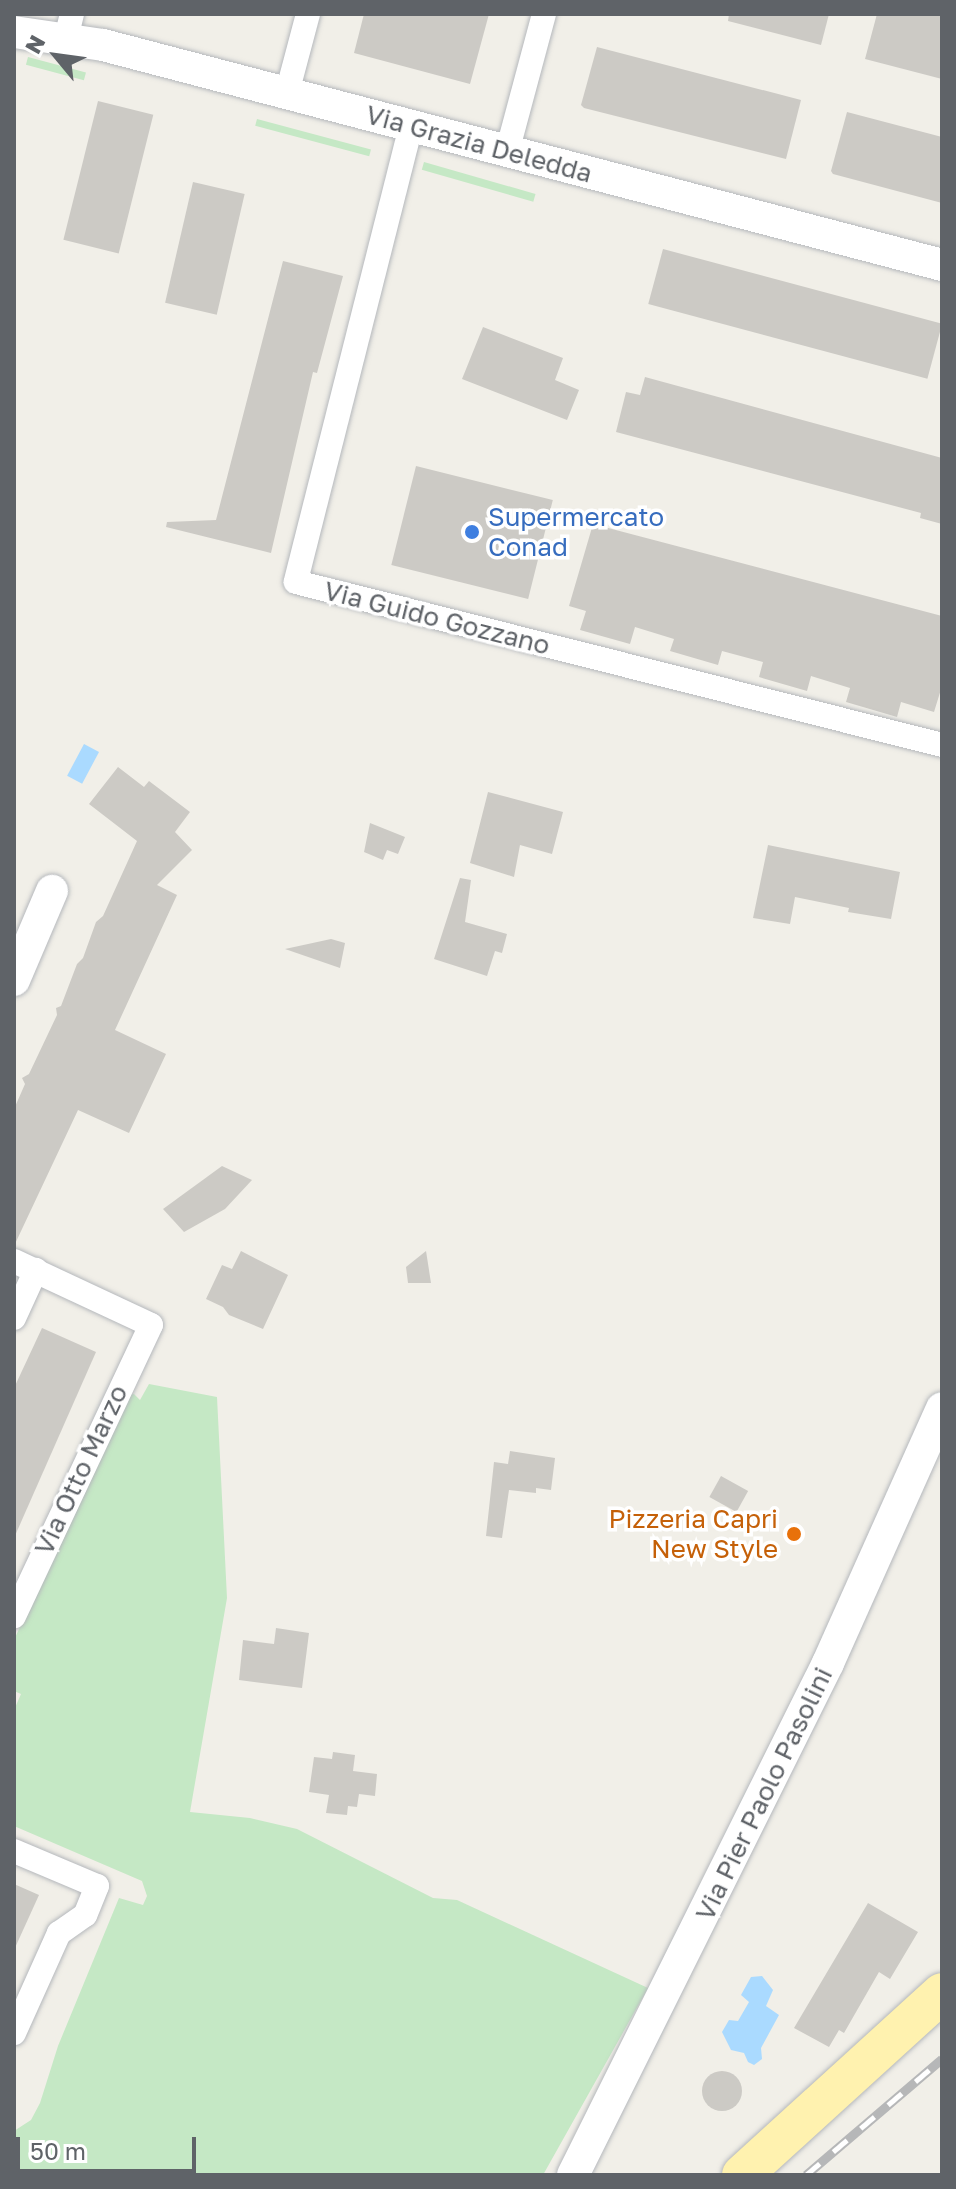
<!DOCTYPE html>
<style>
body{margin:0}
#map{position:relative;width:956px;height:2189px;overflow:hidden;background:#f1efe8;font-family:"Golos Text",sans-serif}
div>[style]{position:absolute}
.green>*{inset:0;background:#c5e8c5;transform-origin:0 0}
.water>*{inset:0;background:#aadaff;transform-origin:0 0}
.building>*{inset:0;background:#cccac5;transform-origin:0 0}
.round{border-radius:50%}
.roads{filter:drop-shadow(0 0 2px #b5b8bc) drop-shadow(0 0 2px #b5b8bc)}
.minor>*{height:24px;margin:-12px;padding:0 12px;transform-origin:12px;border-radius:12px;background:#fff}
.tertiary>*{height:32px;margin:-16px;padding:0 16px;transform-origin:16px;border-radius:16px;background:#fff}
.primary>*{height:40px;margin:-20px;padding:0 20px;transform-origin:20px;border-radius:20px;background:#fff2af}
.rail>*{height:9px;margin-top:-4.5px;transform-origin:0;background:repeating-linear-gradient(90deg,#fff 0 18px,#b6b7b8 0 36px);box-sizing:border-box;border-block:2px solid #b6b7b8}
.dots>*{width:22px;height:22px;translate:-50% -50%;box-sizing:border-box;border:4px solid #fff;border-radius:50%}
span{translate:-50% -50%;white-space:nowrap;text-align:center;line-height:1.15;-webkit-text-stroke:7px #fff;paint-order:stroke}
.street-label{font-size:26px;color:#5f6368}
.shop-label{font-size:26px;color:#366cbe}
.left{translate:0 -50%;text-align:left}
.food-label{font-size:26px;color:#c56008}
.right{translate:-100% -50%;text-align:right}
.frame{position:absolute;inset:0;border:16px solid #5f6368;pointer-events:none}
.north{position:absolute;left:16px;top:16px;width:80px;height:80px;-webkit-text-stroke:6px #fff;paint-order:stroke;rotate:299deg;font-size:22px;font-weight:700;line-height:32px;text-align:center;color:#5f6368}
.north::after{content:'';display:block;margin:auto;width:28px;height:36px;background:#5f6368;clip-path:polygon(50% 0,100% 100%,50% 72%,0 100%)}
.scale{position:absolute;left:16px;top:2137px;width:180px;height:36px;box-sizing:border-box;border:4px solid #5f6368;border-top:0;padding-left:10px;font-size:24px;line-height:28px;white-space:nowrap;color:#5f6368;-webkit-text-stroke:6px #fff;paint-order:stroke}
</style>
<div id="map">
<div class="green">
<i style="left:28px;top:57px;width:60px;height:8px;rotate:15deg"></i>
<i style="left:257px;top:119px;width:118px;height:7px;rotate:15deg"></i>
<i style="left:424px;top:162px;width:116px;height:8px;rotate:16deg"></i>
<i style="clip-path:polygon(149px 1384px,217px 1397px,227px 1598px,190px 1812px,250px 1818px,297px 1829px,433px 1898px,457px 1900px,648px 1988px,543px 2175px,14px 2175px,14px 2131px,31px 2120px,40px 2103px,58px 2046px,119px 1898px,143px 1905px,147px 1896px,142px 1881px,14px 1826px,14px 1710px,21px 1694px,14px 1691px,14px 1640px,125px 1396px,134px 1394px,140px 1400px)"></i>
</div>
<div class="water">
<i style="left:84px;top:744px;width:17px;height:36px;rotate:28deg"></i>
<i style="clip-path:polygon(762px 1976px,773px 1990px,766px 2006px,779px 2015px,761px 2048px,762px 2059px,754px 2065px,748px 2062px,744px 2053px,731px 2050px,722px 2032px,729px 2020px,738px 2021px,749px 2002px,741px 1995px,751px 1977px)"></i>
</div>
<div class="building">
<i style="clip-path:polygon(364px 14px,489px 14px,470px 84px,354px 53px)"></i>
<i style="clip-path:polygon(729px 14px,829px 14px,821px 45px,728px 21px)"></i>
<i style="clip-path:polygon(877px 14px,942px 14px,942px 79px,865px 59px)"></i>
<i style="clip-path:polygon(597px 47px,801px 100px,786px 159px,584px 108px,581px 105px)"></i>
<i style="left:98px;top:101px;width:57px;height:143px;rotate:14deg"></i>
<i style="clip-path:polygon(847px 112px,942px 137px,942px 203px,833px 174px,831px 171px)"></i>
<i style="left:193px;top:182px;width:53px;height:124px;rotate:13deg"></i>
<i style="left:663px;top:249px;width:289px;height:57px;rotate:15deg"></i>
<i style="clip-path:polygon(283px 261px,343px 276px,317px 373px,313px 372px,271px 553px,166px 527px,167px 522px,216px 520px)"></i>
<i style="clip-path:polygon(483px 327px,563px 358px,555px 380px,579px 390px,567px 420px,462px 379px)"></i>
<i style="clip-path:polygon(645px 377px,942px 458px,942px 524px,920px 518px,921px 513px,616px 432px,626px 392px,640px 395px)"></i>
<i style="left:416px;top:466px;width:141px;height:102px;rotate:14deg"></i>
<i style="clip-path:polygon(593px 524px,942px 616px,942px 686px,934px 712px,901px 702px,897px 717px,846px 702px,850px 688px,811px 676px,807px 691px,759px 677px,763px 662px,722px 651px,718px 665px,670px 651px,674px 639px,635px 627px,630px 644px,580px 630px,586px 611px,569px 606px)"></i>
<i style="clip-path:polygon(118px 767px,144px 787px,149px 781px,190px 812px,175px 832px,192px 850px,157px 885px,177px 895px,115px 1030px,166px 1054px,129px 1133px,78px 1110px,14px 1246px,14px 1109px,25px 1084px,22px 1078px,29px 1074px,57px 1015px,56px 1008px,61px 1006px,77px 964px,83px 958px,96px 922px,103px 916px,137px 841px,89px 804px)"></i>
<i style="clip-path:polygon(488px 792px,563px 812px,552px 854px,520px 845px,514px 877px,470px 863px)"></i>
<i style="clip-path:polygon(370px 823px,405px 837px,398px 854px,387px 850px,383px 860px,364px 852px)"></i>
<i style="clip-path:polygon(768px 845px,900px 872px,891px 919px,848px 912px,849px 908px,795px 897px,790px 924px,753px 918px)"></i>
<i style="clip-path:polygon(460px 878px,471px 880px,465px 922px,507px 934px,502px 953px,495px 951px,487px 976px,434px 959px)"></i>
<i style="clip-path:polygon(331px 939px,345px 943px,340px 968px,285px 949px)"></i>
<i style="clip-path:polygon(222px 1166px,252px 1180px,225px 1209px,184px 1232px,163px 1209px)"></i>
<i style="clip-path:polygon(241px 1251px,288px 1275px,263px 1329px,229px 1315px,223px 1307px,206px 1299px,222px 1265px,232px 1269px)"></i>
<i style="clip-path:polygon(426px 1251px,431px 1283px,408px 1283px,406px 1267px)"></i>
<i style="clip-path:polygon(42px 1328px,96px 1352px,14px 1538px,14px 1388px)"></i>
<i style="clip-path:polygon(510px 1451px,555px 1458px,551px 1490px,536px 1488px,536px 1493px,509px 1490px,502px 1538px,486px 1536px,494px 1462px,508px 1464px)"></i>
<i style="left:721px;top:1476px;width:31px;height:24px;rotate:29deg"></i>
<i style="clip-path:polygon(276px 1628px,309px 1633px,302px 1688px,239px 1680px,243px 1640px,274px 1644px)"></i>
<i style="clip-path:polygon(333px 1752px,355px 1755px,353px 1771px,377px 1774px,375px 1796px,359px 1794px,357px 1807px,348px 1806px,347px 1815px,326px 1813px,329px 1795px,309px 1792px,314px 1757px,332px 1759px)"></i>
<i style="clip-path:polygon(14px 1884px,39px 1895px,14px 1950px)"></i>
<i style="clip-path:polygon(868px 1903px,918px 1932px,890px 1979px,879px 1972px,844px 2033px,839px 2030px,829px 2047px,794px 2028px)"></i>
<i class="round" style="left:702px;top:2071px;width:40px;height:40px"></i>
</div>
<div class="roads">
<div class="minor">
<i style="left:66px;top:38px;width:25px;rotate:-76deg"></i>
<i style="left:287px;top:93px;width:82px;rotate:-75.1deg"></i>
<i style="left:411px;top:126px;width:470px;rotate:104.2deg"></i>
<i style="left:296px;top:582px;width:666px;rotate:14.16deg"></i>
<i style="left:507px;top:152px;width:143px;rotate:-75deg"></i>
<i style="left:14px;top:1261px;width:151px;rotate:25deg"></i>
<i style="left:151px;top:1325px;width:322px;rotate:115.2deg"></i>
<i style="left:14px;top:1318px;width:53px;rotate:-65.4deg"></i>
<i style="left:14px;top:1851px;width:90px;rotate:22.9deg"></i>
<i style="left:97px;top:1886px;width:31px;rotate:112deg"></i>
<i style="left:85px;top:1915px;width:32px;rotate:145deg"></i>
<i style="left:59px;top:1933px;width:110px;rotate:114.2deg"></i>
</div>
<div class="tertiary">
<i style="left:14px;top:32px;width:90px;rotate:8.3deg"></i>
<i style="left:103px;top:45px;width:867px;rotate:14.69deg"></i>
<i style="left:14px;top:980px;width:97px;rotate:-66.9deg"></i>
<i style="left:573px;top:2175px;width:572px;rotate:-63.52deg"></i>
<i style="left:828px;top:1663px;width:279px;rotate:-65.9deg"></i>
</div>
<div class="primary">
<i style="left:742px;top:2175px;width:270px;rotate:-42.3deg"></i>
</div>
</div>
<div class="rail">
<i style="left:806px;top:2175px;width:179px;rotate:-40.5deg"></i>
</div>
<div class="dots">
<i style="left:472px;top:532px;background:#3f7fe0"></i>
<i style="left:794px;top:1534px;background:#e8710a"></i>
</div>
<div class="street-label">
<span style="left:479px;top:144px;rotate:15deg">Via Grazia Deledda</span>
<span style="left:437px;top:618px;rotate:14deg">Via Guido Gozzano</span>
<span style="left:81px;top:1470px;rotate:-65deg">Via Otto Marzo</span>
<span style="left:764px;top:1794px;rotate:-64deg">Via Pier Paolo Pasolini</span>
</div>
<div class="shop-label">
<span class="left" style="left:488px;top:532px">Supermercato<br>Conad</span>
</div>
<div class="food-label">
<span class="right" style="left:778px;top:1534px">Pizzeria Capri<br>New Style</span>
</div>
<div class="frame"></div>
<div class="north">N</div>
<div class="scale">50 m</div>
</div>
